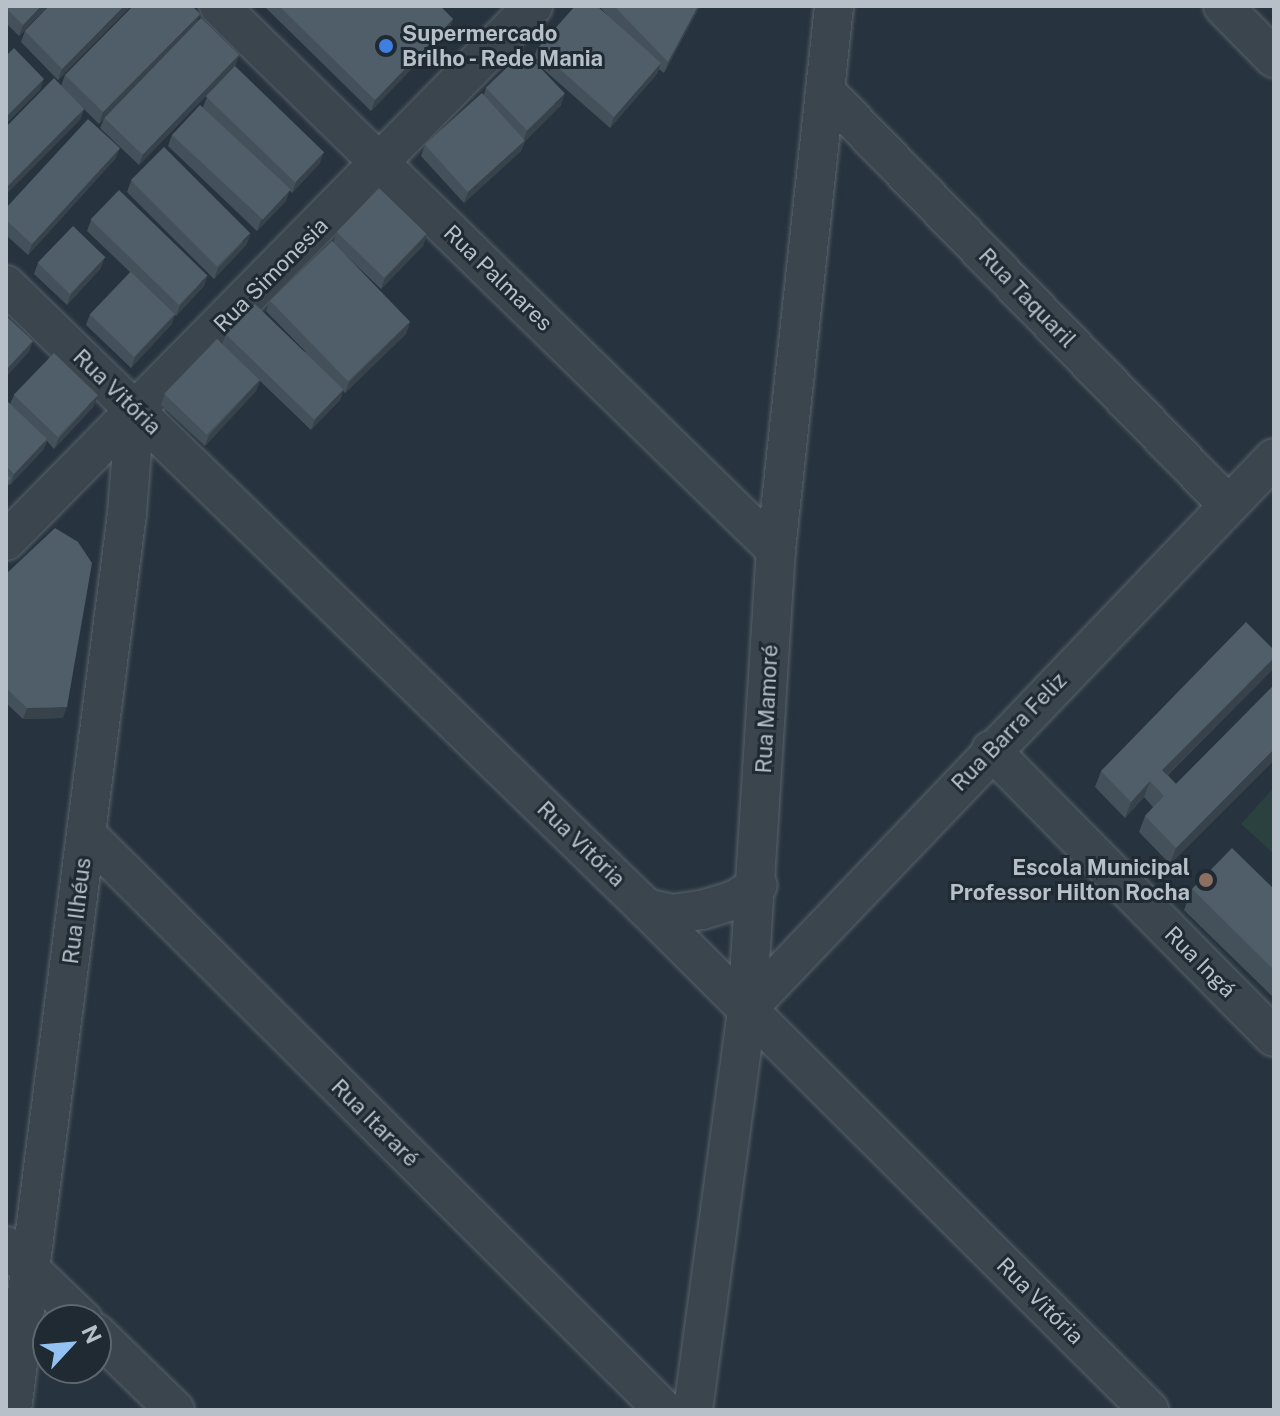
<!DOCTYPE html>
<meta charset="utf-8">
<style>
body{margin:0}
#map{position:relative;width:1280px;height:1416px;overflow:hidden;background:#27333e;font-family:"Public Sans",sans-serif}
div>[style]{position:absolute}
.green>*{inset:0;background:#2a4140}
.roads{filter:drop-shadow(0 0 2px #58636c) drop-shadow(0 0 2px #58636c)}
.minor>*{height:38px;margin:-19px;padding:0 19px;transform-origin:19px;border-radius:19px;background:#3a454e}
.wall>*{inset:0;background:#45515a}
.shaded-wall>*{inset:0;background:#38424a}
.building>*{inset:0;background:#505e69;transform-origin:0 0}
.dots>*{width:22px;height:22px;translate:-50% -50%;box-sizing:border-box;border:4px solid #1f2a33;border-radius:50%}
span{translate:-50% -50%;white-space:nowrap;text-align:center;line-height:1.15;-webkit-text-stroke:6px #1f2a33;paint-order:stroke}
.poi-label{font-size:22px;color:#b7c0c9;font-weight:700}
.left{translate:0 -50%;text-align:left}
.right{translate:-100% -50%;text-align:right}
.street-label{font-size:22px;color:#b7c0c9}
.frame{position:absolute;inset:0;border:8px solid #b7c0c9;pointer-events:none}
.north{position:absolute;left:32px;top:1304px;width:80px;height:80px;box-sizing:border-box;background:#1f2a33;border:2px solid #5c666f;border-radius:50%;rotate:64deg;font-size:22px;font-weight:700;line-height:32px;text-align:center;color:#b7c0c9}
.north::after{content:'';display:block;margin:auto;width:28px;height:36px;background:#93c2f2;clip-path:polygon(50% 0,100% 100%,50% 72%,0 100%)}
</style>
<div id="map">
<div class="green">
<i style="clip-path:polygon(1274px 787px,1274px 854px,1241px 824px)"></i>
</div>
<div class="roads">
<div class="minor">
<i style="left:219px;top:6px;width:779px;rotate:44.32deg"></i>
<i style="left:1223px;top:6px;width:73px;rotate:45.6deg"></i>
<i style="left:825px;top:91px;width:578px;rotate:45.77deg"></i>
<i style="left:6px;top:285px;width:893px;rotate:44.23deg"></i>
<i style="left:646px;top:908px;width:711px;rotate:44.94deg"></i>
<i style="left:6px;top:541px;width:751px;rotate:-45.43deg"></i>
<i style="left:991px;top:750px;width:403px;rotate:45.4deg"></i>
<i style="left:87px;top:835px;width:815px;rotate:44.9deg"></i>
<i style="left:646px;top:908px;width:27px;rotate:13deg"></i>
<i style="left:672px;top:914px;width:30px;rotate:-8deg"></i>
<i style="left:702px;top:910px;width:34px;rotate:-17deg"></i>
<i style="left:735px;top:900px;width:27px;rotate:-33deg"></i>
<i style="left:747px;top:1009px;width:762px;rotate:-46.28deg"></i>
<i style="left:6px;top:1246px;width:107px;rotate:43.9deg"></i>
<i style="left:96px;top:1333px;width:110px;rotate:44.3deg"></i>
<i style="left:12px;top:1410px;width:904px;rotate:-82.69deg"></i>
<i style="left:127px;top:513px;width:102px;rotate:-85.5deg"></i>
<i style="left:693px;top:1410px;width:405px;rotate:-82.3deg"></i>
<i style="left:747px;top:1009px;width:460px;rotate:-86.4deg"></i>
<i style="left:776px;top:550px;width:547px;rotate:-83.91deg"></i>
</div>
</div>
<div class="wall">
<i style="clip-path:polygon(6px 6px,48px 6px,19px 36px,6px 23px)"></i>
<i style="clip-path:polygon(49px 6px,131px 6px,58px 80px,21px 42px,25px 31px)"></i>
<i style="clip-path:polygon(264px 6px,440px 6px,453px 19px,449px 30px,371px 111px)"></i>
<i style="clip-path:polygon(599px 6px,700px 6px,664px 73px,659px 69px,657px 74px,610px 128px,533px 60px,537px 49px,607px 15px)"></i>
<i style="clip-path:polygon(200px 14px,197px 22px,239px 55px,235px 66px,139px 165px,100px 128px,104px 119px,99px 124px,84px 109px,80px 120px,61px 86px,65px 75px)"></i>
<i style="clip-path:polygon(486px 88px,561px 105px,525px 141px,521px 151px,464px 203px,421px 156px,425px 145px,484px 94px)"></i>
<i style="clip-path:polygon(207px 97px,320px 163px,292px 193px,289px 190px,286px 201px,257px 231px,168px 146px,172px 135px,203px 107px)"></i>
<i style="clip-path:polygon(120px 148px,115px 159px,28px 255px,6px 235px,6px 208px)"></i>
<i style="clip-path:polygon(131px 181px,247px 244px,214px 279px,127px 192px)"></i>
<i style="clip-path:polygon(91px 220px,204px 286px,176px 316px,175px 315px,171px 325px,131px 368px,86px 325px,90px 314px,130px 272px,87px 231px)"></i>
<i style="clip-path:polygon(337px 232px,427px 234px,423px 246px,381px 289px,338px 248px,410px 322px,406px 334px,345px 393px,343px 391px,340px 400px,311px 430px,260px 381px,256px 391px,205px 446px,161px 405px,165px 394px,222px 345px,226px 334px,306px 352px,266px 311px,270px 300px,333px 243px)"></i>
<i style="clip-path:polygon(38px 263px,101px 268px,67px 305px,34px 274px)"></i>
<i style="clip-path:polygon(14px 395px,94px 406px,54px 449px,47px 441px,43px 450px,10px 485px,9px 484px,6px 490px,6px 400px,10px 404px)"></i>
<i style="clip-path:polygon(6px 574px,63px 718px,23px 719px,6px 703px)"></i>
<i style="clip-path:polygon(1272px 670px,1168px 775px,1176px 784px,1274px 685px,1274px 760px,1170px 864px,1139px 832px,1145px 816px,1153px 807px,1144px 797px,1125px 818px,1095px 787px,1101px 771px)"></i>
<i style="clip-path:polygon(1192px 889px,1274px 889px,1274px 998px,1184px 910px)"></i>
</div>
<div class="shaded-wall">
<i style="clip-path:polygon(41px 6px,48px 6px,19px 36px,23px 25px)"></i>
<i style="clip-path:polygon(124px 6px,131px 6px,58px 80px,62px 69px)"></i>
<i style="clip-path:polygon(698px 6px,700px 6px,664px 73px,668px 62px)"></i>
<i style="clip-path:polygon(200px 14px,196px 25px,99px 124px,103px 112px)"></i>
<i style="clip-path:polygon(453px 19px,449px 30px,371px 111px,375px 100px)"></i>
<i style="clip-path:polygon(239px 55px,235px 66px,139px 165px,143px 154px)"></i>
<i style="clip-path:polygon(661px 63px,657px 74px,610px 128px,614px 117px)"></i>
<i style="clip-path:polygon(44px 79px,40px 90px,6px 124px,6px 117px)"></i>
<i style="clip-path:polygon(565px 94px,561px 105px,525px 141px,521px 151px,464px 203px,468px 192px,523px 142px,527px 131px)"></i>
<i style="clip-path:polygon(84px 109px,80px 120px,6px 195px,6px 188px)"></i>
<i style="clip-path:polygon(120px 148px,115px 159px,28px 255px,32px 244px)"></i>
<i style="clip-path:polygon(324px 152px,320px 163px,292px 193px,296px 182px)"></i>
<i style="clip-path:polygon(290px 190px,286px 201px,257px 231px,261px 220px)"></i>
<i style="clip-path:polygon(251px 233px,247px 244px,214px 279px,218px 268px)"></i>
<i style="clip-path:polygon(427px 234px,423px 246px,381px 289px,385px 278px)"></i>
<i style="clip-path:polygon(105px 257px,101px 268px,67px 305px,71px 294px)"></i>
<i style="clip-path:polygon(208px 275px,204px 286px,176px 316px,180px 305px)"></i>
<i style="clip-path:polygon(175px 314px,171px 325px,131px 368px,135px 357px)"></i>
<i style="clip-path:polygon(410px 322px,406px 334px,345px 393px,349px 382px)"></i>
<i style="clip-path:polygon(33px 341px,29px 352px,6px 377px,6px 370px)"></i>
<i style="clip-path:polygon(260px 380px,256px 391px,205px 446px,209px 435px)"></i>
<i style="clip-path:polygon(344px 389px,340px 400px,311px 430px,315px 419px)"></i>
<i style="clip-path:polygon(98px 395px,94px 406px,54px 449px,59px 438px)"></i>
<i style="clip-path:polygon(47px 439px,43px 450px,10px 485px,14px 474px)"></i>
<i style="clip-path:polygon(1274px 658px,1274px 666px,1272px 670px,1156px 786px,1162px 770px)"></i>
<i style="clip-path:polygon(67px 707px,63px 718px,23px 719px,27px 708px)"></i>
<i style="clip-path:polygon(1274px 749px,1274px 760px,1170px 864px,1176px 848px)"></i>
<i style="clip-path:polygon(1150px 781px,1144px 797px,1125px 818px,1131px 802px)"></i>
</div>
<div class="building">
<i style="clip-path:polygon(6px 6px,41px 6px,23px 25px,6px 8px)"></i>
<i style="clip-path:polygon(49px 6px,124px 6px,62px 69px,25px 31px)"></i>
<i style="clip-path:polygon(133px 6px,192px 6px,200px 14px,103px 112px,65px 75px)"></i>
<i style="clip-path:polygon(279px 6px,440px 6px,453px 19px,375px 100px)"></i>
<i style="clip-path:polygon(575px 6px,597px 6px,661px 63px,614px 117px,537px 49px)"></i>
<i style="clip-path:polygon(614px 6px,698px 6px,668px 62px)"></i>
<i style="left:201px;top:18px;width:53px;height:139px;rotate:44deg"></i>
<i style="clip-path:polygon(14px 48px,44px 79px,6px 117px,6px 56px)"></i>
<i style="left:524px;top:51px;width:59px;height:53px;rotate:46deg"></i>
<i style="left:235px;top:66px;width:124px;height:42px;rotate:44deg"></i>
<i style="clip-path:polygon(54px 78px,84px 109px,6px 188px,6px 127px)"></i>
<i style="left:482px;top:93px;width:64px;height:77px;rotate:48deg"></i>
<i style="left:200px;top:105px;width:124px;height:41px;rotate:43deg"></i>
<i style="clip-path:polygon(88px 119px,120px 148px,32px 244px,6px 220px,6px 208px)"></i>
<i style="left:164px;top:147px;width:122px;height:47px;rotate:45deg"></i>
<i style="left:379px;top:188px;width:66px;height:61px;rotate:44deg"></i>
<i style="left:119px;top:190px;width:123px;height:41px;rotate:44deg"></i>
<i style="left:73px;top:226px;width:45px;height:51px;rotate:44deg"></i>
<i style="left:332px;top:241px;width:112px;height:86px;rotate:46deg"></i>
<i style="left:131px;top:272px;width:61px;height:59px;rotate:44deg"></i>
<i style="left:255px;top:304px;width:123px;height:42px;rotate:44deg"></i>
<i style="clip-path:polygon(6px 316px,33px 341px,6px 370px)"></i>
<i style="left:217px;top:339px;width:59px;height:76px;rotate:44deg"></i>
<i style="left:54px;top:353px;width:61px;height:58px;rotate:44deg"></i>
<i style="clip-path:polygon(6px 400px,47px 439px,14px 474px,6px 466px)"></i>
<i style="clip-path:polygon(6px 473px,11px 478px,6px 483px)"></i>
<i style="clip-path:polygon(55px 528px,78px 542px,92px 563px,67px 707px,27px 708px,6px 688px,6px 574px)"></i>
<i style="clip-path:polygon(1246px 622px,1274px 650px,1274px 658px,1162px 770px,1176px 784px,1274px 685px,1274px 749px,1176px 848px,1145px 816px,1164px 796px,1150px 781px,1131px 802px,1101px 771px)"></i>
<i style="clip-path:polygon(1232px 848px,1274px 889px,1274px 970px,1192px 889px)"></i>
</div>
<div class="dots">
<i style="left:386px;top:46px;background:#3f7fe0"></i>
<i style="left:1206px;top:880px;background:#8d6e63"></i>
</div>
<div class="poi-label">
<span class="left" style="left:402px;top:46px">Supermercado<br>Brilho - Rede Mania</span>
<span class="right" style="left:1190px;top:880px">Escola Municipal<br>Professor Hilton Rocha</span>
</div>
<div class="street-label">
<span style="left:271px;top:275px;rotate:-45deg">Rua Simonesia</span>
<span style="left:498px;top:278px;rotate:44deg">Rua Palmares</span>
<span style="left:1027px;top:298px;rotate:46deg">Rua Taquaril</span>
<span style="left:117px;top:392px;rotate:44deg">Rua Vitória</span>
<span style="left:767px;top:709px;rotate:-87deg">Rua Mamoré</span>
<span style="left:1009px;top:732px;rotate:-46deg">Rua Barra Feliz</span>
<span style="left:581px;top:844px;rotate:44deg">Rua Vitória</span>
<span style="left:77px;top:911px;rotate:-83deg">Rua Ilhéus</span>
<span style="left:1200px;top:962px;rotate:45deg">Rua Ingá</span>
<span style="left:375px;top:1123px;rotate:45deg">Rua Itararé</span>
<span style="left:1040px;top:1301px;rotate:45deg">Rua Vitória</span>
</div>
<div class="frame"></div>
<div class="north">N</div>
</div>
